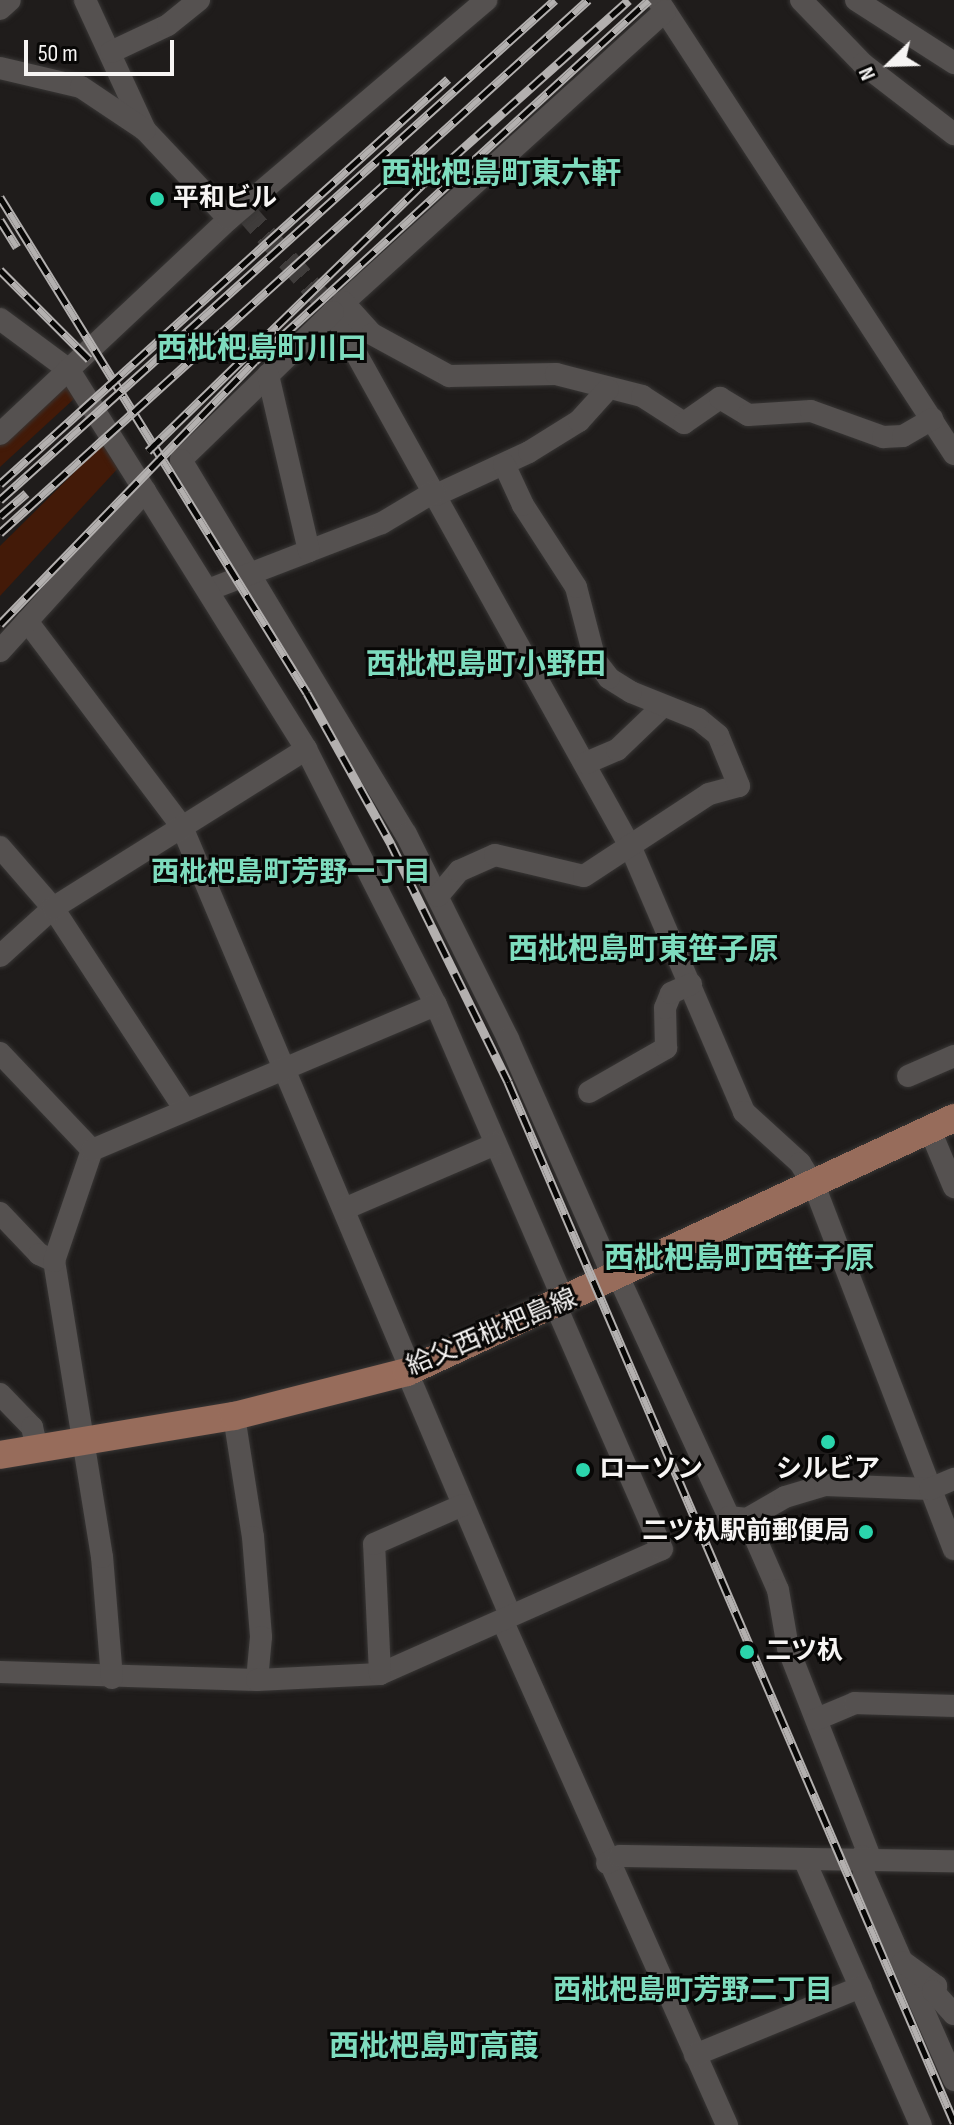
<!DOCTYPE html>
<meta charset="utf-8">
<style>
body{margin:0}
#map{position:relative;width:954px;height:2125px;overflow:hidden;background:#1f1c1b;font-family:"Sofia Sans Condensed","Noto Sans JP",sans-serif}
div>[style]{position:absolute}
.green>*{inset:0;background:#431a08}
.minor-tunnel>*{height:22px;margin-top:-11px;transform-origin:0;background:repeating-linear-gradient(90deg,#3f3c3b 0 22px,transparent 0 33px)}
.roads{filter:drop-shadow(0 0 2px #383635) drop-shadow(0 0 2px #383635)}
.minor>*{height:22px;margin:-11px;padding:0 11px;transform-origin:11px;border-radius:11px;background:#555150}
.major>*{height:28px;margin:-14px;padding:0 14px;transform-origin:14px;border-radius:14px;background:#976c5b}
.rail>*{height:9px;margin-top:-4.5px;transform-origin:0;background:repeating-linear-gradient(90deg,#080706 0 18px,#b3b0af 0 36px);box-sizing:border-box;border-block:2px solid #b3b0af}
.dots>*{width:22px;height:22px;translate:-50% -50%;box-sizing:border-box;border:4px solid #080706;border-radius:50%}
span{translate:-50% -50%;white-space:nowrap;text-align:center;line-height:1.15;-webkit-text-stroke:6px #080706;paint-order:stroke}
.poi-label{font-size:26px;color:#f6f4f3;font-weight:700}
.left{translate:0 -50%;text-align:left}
.right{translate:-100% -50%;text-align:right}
.street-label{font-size:26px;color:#f6f4f3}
.neighbourhood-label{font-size:28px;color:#7edcbe;font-weight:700}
.quarter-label{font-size:30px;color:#7edcbe;font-weight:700}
.north{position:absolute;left:850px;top:24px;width:80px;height:80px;-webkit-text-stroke:6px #080706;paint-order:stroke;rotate:247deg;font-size:22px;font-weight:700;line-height:32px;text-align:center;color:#f6f4f3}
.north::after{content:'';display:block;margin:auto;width:28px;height:36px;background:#f6f4f3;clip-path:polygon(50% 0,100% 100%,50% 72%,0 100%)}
.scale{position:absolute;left:24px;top:40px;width:150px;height:36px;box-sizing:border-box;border:4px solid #f6f4f3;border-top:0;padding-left:10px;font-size:24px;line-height:28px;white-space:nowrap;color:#f6f4f3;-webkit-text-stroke:6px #080706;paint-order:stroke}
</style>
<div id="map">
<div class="green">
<i style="clip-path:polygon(63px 382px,75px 398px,0 467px,0 442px)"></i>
<i style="clip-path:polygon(105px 442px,121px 465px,0 596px,0 546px)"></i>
</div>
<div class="minor-tunnel">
<i style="left:244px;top:210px;width:135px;rotate:48.9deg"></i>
</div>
<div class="roads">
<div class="minor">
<i style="left:85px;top:0;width:143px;rotate:65.2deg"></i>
<i style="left:145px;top:130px;width:122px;rotate:46.7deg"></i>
<i style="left:658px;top:0;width:542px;rotate:56.9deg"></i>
<i style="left:801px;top:0;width:89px;rotate:45.9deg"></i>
<i style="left:863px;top:64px;width:115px;rotate:37.6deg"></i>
<i style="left:856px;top:0;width:117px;rotate:32.7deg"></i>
<i style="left:0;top:9px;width:13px;rotate:-42deg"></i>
<i style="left:665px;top:11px;width:448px;rotate:137.8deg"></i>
<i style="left:333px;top:312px;width:613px;rotate:60.93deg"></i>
<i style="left:631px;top:848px;width:287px;rotate:66.8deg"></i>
<i style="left:744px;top:1112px;width:76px;rotate:42.3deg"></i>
<i style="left:800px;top:1163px;width:26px;rotate:58deg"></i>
<i style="left:814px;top:1185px;width:390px;rotate:69deg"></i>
<i style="left:111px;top:52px;width:63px;rotate:-25.3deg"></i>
<i style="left:168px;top:25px;width:40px;rotate:-39deg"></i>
<i style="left:0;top:68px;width:83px;rotate:13.2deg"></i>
<i style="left:81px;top:87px;width:77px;rotate:33.9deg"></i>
<i style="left:343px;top:302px;width:43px;rotate:47.8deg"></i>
<i style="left:372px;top:334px;width:88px;rotate:28.6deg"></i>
<i style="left:449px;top:376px;width:107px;rotate:-1.1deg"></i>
<i style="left:556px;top:374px;width:89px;rotate:14.3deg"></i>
<i style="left:642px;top:396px;width:50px;rotate:32.7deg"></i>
<i style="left:684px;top:423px;width:44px;rotate:-34.8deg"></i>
<i style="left:720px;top:398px;width:33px;rotate:31deg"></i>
<i style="left:748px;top:415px;width:63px;rotate:-3.6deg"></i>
<i style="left:811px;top:411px;width:77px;rotate:19.9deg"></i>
<i style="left:883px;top:437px;width:20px;rotate:-3deg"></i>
<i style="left:903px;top:436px;width:34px;rotate:-30deg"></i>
<i style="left:333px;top:312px;width:212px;rotate:135.8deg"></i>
<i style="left:181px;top:460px;width:436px;rotate:59deg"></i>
<i style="left:406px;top:834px;width:229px;rotate:63.5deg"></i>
<i style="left:508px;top:1039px;width:264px;rotate:66.1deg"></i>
<i style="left:0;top:319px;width:86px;rotate:36.5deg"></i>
<i style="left:69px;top:370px;width:143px;rotate:57.9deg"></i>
<i style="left:0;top:434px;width:314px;rotate:-43.2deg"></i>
<i style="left:229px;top:219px;width:338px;rotate:-40.4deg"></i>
<i style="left:436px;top:495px;width:102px;rotate:-24.8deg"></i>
<i style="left:529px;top:452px;width:59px;rotate:-31.8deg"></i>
<i style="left:579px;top:421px;width:43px;rotate:-47.8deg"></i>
<i style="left:309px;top:551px;width:78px;rotate:-21deg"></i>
<i style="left:382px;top:523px;width:61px;rotate:-30.8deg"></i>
<i style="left:208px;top:590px;width:108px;rotate:-21.1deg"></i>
<i style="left:309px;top:551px;width:181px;rotate:-103.1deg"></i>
<i style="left:27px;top:621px;width:258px;rotate:53deg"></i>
<i style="left:182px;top:827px;width:589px;rotate:67.13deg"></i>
<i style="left:0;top:651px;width:216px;rotate:-47.8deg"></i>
<i style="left:145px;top:491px;width:304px;rotate:58deg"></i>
<i style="left:306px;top:749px;width:287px;rotate:63.1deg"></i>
<i style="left:436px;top:1005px;width:325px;rotate:66.6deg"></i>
<i style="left:586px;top:763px;width:34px;rotate:-23deg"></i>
<i style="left:617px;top:750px;width:62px;rotate:-43.7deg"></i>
<i style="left:0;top:847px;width:81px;rotate:49deg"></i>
<i style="left:53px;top:908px;width:241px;rotate:56.8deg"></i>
<i style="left:438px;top:896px;width:33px;rotate:-50deg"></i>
<i style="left:459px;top:871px;width:39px;rotate:-24deg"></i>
<i style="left:495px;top:855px;width:91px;rotate:13.3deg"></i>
<i style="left:584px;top:876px;width:149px;rotate:-33.3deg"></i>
<i style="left:709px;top:794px;width:31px;rotate:-15deg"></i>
<i style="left:739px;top:786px;width:55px;rotate:-112.4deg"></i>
<i style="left:718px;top:735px;width:26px;rotate:-141deg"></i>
<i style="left:698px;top:719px;width:72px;rotate:-158.1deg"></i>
<i style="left:631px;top:692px;width:26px;rotate:-148deg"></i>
<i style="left:609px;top:678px;width:23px;rotate:-128deg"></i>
<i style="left:595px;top:660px;width:75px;rotate:-104.6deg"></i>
<i style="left:576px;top:587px;width:98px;rotate:-122.9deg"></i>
<i style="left:523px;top:505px;width:45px;rotate:-114.9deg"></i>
<i style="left:0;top:956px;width:72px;rotate:-42.2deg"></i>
<i style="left:53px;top:908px;width:299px;rotate:-32.1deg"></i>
<i style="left:0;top:1053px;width:134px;rotate:46.5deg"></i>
<i style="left:908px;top:1076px;width:50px;rotate:-23.5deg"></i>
<i style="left:589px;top:1092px;width:89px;rotate:-29.7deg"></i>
<i style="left:666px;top:1048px;width:40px;rotate:-91.4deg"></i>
<i style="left:665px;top:1008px;width:16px;rotate:-68deg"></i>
<i style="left:671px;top:993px;width:22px;rotate:-24deg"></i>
<i style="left:930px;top:1130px;width:62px;rotate:67.2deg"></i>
<i style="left:344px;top:1209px;width:165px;rotate:-23.2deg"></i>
<i style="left:0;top:1213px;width:57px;rotate:46.4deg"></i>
<i style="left:39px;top:1254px;width:17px;rotate:25deg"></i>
<i style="left:619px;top:1278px;width:263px;rotate:65.3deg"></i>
<i style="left:729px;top:1517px;width:18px;rotate:6deg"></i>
<i style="left:747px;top:1519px;width:44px;rotate:-30.1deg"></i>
<i style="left:785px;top:1497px;width:42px;rotate:-16.7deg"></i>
<i style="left:825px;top:1485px;width:105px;rotate:2.2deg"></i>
<i style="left:930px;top:1489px;width:26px;rotate:-23deg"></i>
<i style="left:407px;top:1372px;width:264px;rotate:67deg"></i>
<i style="left:0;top:1394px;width:46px;rotate:45.9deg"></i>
<i style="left:32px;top:1427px;width:23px;rotate:77deg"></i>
<i style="left:234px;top:1416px;width:122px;rotate:81.1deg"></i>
<i style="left:253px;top:1537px;width:100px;rotate:85.4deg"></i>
<i style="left:261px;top:1637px;width:43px;rotate:95.3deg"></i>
<i style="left:747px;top:1519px;width:77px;rotate:66.4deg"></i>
<i style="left:778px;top:1590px;width:59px;rotate:80.2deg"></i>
<i style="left:788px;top:1648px;width:225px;rotate:68.6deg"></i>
<i style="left:503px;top:1622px;width:551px;rotate:66deg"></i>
<i style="left:0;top:1672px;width:257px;rotate:1.8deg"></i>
<i style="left:257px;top:1680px;width:123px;rotate:-2.8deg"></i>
<i style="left:380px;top:1674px;width:308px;rotate:-23.9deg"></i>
<i style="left:662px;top:1549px;width:265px;rotate:-113.6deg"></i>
<i style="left:380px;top:1674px;width:130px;rotate:-92.6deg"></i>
<i style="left:374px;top:1544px;width:97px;rotate:-23.7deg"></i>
<i style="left:112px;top:1678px;width:121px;rotate:-94.7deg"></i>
<i style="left:102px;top:1557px;width:300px;rotate:-99.2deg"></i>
<i style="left:54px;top:1261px;width:117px;rotate:-71.1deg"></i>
<i style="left:92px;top:1150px;width:373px;rotate:-22.9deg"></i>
<i style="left:817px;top:1719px;width:41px;rotate:-22.8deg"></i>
<i style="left:855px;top:1703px;width:99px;rotate:1.7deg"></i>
<i style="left:862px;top:1856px;width:19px;rotate:84deg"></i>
<i style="left:864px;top:1875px;width:224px;rotate:66.3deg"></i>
<i style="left:804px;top:1859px;width:291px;rotate:66.3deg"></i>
<i style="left:607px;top:1863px;width:15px;rotate:-28deg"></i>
<i style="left:620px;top:1856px;width:334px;rotate:0.9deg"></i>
<i style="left:903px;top:1962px;width:41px;rotate:36deg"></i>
<i style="left:936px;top:1986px;width:6px;rotate:121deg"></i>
<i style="left:933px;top:1991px;width:31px;rotate:48deg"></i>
<i style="left:695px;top:2055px;width:179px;rotate:-22.3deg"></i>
</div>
<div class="major">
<i style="left:0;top:1455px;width:237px;rotate:-9.5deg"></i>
<i style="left:234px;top:1416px;width:179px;rotate:-14.3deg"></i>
<i style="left:407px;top:1372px;width:603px;rotate:-24.91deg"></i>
</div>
</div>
<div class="rail">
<i style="left:0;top:197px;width:583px;rotate:58.24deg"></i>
<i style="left:307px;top:693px;width:173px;rotate:60.9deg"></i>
<i style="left:391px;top:844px;width:265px;rotate:63.8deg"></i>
<i style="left:508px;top:1082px;width:1132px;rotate:66.79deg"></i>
<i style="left:0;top:220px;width:32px;rotate:58deg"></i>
<i style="left:0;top:270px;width:126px;rotate:45deg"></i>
<i style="left:148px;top:451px;width:383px;rotate:-44.2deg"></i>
<i style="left:423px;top:184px;width:276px;rotate:-41.8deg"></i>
<i style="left:0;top:484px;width:604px;rotate:-42.11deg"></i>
<i style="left:0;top:500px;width:747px;rotate:-42.02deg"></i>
<i style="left:0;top:516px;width:35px;rotate:-41deg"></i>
<i style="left:0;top:533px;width:794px;rotate:-42.19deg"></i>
<i style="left:0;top:624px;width:366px;rotate:-45.9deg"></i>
<i style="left:255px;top:361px;width:534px;rotate:-42.5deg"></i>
</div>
<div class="dots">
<i style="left:157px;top:199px;background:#2bd5ac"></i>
<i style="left:828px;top:1442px;background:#2bd5ac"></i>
<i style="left:583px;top:1470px;background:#2bd5ac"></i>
<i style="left:866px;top:1532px;background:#2bd5ac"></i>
<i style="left:747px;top:1652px;background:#2bd5ac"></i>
</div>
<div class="poi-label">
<span class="left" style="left:173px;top:199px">平和ビル</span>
<span class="left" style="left:599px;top:1470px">ローソン</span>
<span style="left:828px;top:1470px">シルビア</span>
<span class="right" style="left:850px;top:1532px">二ツ杁駅前郵便局</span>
<span class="left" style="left:765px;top:1652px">二ツ杁</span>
</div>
<div class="street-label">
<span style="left:492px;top:1333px;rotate:-23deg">給父西枇杷島線</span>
</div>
<div class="neighbourhood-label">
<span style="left:291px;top:873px">西枇杷島町芳野一丁目</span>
<span style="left:693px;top:1991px">西枇杷島町芳野二丁目</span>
</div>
<div class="quarter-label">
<span style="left:501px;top:174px">西枇杷島町東六軒</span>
<span style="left:262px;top:349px">西枇杷島町川口</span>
<span style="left:486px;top:665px">西枇杷島町小野田</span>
<span style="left:643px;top:950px">西枇杷島町東笹子原</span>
<span style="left:739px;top:1259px">西枇杷島町西笹子原</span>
<span style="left:434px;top:2047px">西枇杷島町高葭</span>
</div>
<div class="north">N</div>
<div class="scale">50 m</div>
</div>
